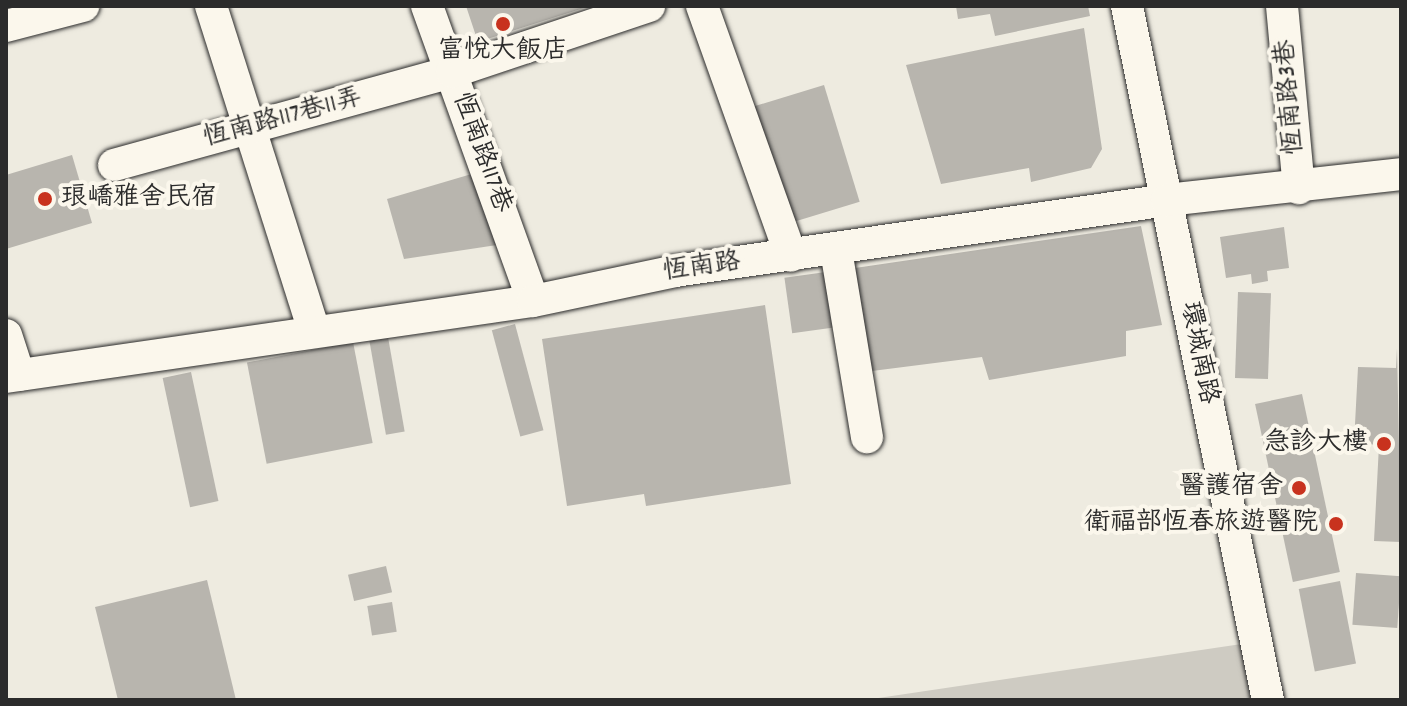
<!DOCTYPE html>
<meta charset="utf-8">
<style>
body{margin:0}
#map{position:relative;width:1407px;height:706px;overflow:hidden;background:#eeebe0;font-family:Dekko,"LXGW WenKai TC",sans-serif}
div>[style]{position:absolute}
.green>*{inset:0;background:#cecbc2}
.building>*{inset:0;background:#b8b5ae;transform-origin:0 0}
.roads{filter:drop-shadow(0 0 2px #2b2b2b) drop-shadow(0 0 2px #2b2b2b)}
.minor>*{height:32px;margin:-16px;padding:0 16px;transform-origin:16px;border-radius:16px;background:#fbf7ec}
.dots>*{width:22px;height:22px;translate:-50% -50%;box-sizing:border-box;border:4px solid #fbf7ec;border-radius:50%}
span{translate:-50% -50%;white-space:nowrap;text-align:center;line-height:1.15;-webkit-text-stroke:8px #fbf7ec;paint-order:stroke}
.poi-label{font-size:26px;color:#2b2b2b}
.left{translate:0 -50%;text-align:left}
.right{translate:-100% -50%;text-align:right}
.street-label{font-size:26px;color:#2b2b2b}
.frame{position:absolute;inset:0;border:8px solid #2b2b2b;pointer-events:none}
</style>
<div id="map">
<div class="green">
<i style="clip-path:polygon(1255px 642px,1266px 700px,865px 700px)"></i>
</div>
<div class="building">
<i style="clip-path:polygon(466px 6px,587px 6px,587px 7px,478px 42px)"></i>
<i style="clip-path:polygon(956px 6px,1088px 6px,1090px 16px,995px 36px,990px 14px,958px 19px)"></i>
<i style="clip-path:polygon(1084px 28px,1102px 149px,1091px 168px,1031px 182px,1029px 168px,941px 184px,906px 65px)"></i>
<i style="left:824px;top:85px;width:122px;height:78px;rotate:73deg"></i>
<i style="clip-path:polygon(72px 155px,92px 223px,6px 249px,6px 175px)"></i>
<i style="clip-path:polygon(475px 173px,497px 245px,404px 259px,387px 199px)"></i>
<i style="clip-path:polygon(1141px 226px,1162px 325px,1126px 331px,1126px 356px,989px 380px,982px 357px,872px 371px,855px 268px)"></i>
<i style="clip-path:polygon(1284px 227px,1289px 268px,1267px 271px,1268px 281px,1252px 284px,1251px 274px,1226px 278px,1220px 237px)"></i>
<i style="left:826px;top:272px;width:56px;height:42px;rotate:82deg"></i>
<i style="left:1238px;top:292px;width:33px;height:86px;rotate:2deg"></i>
<i style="clip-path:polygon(765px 305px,791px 484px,646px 506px,644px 494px,567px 506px,542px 339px)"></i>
<i style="left:515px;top:324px;width:110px;height:24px;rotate:75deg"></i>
<i style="left:388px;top:337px;width:96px;height:19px;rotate:80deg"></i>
<i style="left:353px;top:342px;width:103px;height:108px;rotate:79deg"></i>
<i style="clip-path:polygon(1397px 348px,1401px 542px,1374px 541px,1379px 445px,1354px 443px,1358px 367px,1396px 368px)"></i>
<i style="left:191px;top:372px;width:132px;height:29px;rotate:78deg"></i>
<i style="left:1302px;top:394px;width:182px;height:48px;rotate:78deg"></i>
<i style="left:386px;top:566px;width:27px;height:39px;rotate:77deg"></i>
<i style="left:1356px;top:573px;width:45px;height:52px;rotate:4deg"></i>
<i style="clip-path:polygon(207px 580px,236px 700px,118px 700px,95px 607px)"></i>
<i style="left:1340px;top:581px;width:84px;height:42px;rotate:79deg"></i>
<i style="left:392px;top:602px;width:30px;height:25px;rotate:81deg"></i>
</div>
<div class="roads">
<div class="minor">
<i style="left:211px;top:6px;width:340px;rotate:72.4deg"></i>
<i style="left:427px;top:6px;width:313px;rotate:70.2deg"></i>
<i style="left:702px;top:6px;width:265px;rotate:70.4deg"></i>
<i style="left:1127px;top:6px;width:708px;rotate:78.52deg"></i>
<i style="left:1282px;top:6px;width:183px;rotate:84.7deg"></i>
<i style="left:6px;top:26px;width:80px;rotate:-14.6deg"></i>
<i style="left:114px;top:165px;width:351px;rotate:-15.4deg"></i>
<i style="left:452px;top:72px;width:208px;rotate:-18.5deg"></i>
<i style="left:836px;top:250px;width:190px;rotate:80.6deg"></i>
<i style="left:6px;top:335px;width:42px;rotate:72deg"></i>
<i style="left:6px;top:377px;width:532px;rotate:-8.21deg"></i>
<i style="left:533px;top:301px;width:145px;rotate:-11.9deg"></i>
<i style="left:675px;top:271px;width:497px;rotate:-8.2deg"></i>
<i style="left:1167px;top:200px;width:235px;rotate:-6.3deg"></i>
</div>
</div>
<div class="dots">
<i style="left:503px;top:24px;background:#c8321e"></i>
<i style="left:45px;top:199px;background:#c8321e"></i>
<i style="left:1384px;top:444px;background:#c8321e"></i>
<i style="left:1299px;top:488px;background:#c8321e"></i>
<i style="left:1336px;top:524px;background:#c8321e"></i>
</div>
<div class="poi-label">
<span style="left:503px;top:52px">富悅大飯店</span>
<span class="left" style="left:61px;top:199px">琅嶠雅舍民宿</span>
<span class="right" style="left:1368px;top:444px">急診大樓</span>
<span class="right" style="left:1283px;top:488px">醫護宿舍</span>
<span class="right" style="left:1318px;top:524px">衛福部恆春旅遊醫院</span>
</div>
<div class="street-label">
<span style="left:1291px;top:97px;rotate:-95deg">恆南路3巷</span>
<span style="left:283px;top:119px;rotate:-15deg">恆南路117巷11弄</span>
<span style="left:481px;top:153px;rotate:70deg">恆南路117巷</span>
<span style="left:702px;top:268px;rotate:-8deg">恆南路</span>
<span style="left:1198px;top:353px;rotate:79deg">環城南路</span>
</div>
<div class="frame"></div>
</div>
